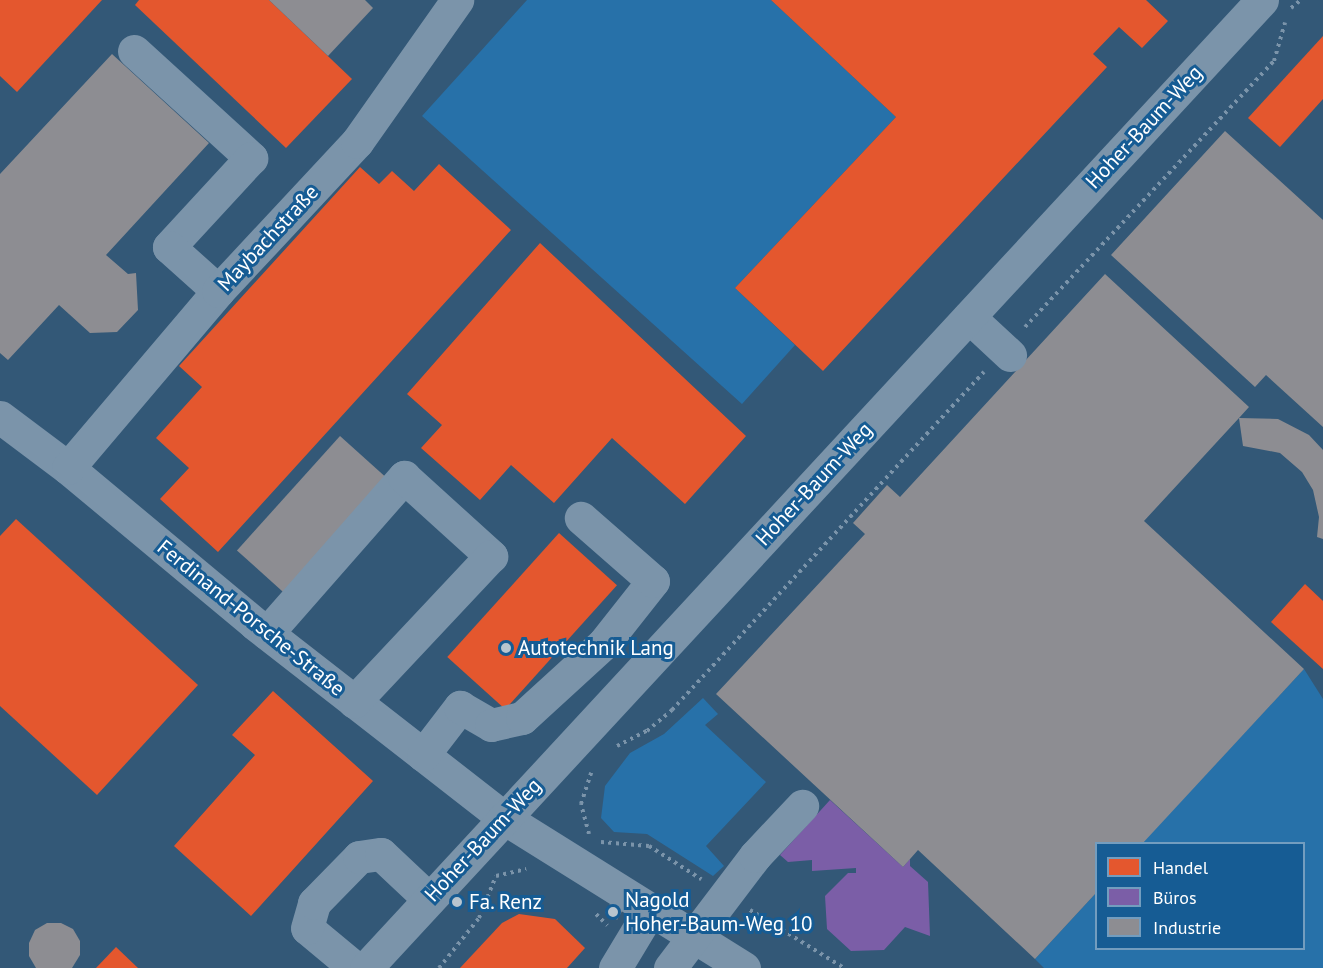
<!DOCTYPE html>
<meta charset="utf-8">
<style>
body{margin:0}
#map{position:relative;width:1323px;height:968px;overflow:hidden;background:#335877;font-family:"PT Sans",sans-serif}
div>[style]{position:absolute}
.green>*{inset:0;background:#2771a9}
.shops>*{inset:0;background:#e4572e;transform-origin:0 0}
.offices>*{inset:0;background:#7b5ea7}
.industry>*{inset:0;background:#8d8d92;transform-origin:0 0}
.path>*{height:4px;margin-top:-2px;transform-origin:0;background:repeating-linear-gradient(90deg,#7b94aa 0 3px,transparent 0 7.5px)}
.minor>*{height:33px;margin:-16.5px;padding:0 16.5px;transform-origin:16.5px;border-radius:16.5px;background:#7b94aa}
.dots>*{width:16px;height:16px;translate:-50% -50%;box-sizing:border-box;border:3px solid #165c94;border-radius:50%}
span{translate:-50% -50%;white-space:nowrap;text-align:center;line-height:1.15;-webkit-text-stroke:6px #165c94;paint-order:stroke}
.street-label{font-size:21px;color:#fff}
.poi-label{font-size:21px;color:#fff}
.left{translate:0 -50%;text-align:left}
.legend{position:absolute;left:1095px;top:842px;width:210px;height:108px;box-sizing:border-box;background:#165c94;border:2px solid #739dbf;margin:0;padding:8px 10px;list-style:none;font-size:18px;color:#fff}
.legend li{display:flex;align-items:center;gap:12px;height:30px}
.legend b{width:30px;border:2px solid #739dbf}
</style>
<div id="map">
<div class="green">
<i style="clip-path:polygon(527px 0,771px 0,896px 117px,735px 288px,795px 345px,742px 404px,422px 116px)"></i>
<i style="clip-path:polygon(1304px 669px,1323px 699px,1323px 968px,1044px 968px,1035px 959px,1096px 893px,1096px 948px,1304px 948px,1304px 844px,1142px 843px)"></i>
<i style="clip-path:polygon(703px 698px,718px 714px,705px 725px,766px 782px,706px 846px,724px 866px,713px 876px,647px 834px,614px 832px,601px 818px,605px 786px,630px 753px,664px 734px)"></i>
</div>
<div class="shops">
<i style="clip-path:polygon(0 0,102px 0,17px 92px,0 76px)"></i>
<i style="clip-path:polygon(139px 0,269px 0,352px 79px,286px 148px,135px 5px)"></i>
<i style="clip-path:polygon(771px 0,1146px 0,1168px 21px,1142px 48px,1119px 27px,1093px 54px,1107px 67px,823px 371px,735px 288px,896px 117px)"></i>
<i style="clip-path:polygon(1323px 36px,1323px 99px,1280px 147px,1248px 118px)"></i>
<i style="clip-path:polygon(439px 164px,511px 230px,218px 552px,160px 499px,189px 468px,156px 438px,202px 387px,179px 366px,360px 167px,379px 184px,392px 171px,414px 191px)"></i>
<i style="clip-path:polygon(540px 243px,746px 436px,685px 504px,612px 438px,554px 503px,511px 465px,480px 500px,421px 448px,442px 425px,407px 394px)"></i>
<i style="clip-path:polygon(16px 519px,198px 685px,97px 795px,0 706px,0 536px)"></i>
<i style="left:559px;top:533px;width:78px;height:167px;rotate:42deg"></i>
<i style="clip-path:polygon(1305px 584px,1323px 601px,1323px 669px,1271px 622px)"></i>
<i style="clip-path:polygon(273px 691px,373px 781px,251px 916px,174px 846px,255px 755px,232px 735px)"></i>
<i style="clip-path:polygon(519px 914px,555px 919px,585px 948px,567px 968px,460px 968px,502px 923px)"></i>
<i style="clip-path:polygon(116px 947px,138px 968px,96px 968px)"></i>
</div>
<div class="offices">
<i style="clip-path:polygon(830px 800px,903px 867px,910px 859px,910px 866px,928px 882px,930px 936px,905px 927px,884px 950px,851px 951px,827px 929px,825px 896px,848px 873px,856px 873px,856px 868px,812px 871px,812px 860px,788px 862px,780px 855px)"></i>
</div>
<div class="industry">
<i style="clip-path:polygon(269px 0,365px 0,373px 8px,328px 56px)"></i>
<i style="clip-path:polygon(112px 54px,209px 143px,106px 255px,128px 274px,136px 273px,138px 310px,117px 332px,90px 333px,59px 305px,8px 360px,0 353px,0 174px)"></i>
<i style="clip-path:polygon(1225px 131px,1323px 220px,1323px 427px,1266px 375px,1255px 387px,1111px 255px)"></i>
<i style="clip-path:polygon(1105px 274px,1249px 407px,1239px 418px,1278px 419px,1309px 435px,1323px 450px,1323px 539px,1317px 537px,1319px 517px,1313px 490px,1302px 472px,1280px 453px,1243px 446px,1239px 418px,1144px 521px,1304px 669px,1142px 844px,1096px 844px,1096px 893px,1035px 959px,918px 850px,903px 867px,716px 694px,865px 534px,853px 523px,887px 485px,900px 497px)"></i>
<i style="left:340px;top:436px;width:64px;height:154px;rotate:42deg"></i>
<i style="left:610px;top:904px;width:14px;height:10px;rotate:30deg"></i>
<i style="clip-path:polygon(47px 923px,61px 923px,73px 929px,80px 941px,80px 955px,72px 968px,36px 968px,29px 956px,29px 943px,35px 930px)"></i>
</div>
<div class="path">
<i style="left:1291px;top:8px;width:13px;rotate:-39deg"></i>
<i style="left:1025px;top:327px;width:364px;rotate:-46.9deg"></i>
<i style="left:1274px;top:61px;width:40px;rotate:-74deg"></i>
<i style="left:617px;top:746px;width:34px;rotate:-27deg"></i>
<i style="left:647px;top:731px;width:33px;rotate:-40deg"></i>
<i style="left:672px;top:710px;width:460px;rotate:-47.3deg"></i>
<i style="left:589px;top:834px;width:31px;rotate:-105deg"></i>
<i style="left:581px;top:804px;width:33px;rotate:-72deg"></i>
<i style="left:601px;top:842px;width:48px;rotate:4.8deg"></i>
<i style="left:649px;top:846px;width:62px;rotate:32.4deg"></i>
<i style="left:750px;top:910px;width:110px;rotate:31.7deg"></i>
<i style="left:596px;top:914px;width:16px;rotate:45deg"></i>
<i style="left:439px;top:968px;width:64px;rotate:-51.3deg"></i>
<i style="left:479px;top:918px;width:45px;rotate:-68deg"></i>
<i style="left:496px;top:876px;width:31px;rotate:-13deg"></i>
</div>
<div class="minor">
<i style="left:134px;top:51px;width:159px;rotate:42.4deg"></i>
<i style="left:251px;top:158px;width:121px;rotate:132.7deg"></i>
<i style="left:169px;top:247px;width:66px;rotate:41.9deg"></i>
<i style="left:969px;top:317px;width:56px;rotate:42.8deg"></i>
<i style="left:0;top:417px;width:85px;rotate:36.9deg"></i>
<i style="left:68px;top:468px;width:244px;rotate:39.8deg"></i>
<i style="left:255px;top:624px;width:316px;rotate:37.9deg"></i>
<i style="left:504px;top:818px;width:283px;rotate:32deg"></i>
<i style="left:68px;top:468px;width:232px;rotate:-49.7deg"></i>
<i style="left:218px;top:291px;width:204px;rotate:-47deg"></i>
<i style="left:357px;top:142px;width:174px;rotate:-54.8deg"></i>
<i style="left:267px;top:633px;width:208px;rotate:-48.7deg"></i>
<i style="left:404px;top:477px;width:118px;rotate:42.2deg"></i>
<i style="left:491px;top:556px;width:200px;rotate:133.2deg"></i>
<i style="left:423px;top:755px;width:61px;rotate:-52.4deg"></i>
<i style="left:460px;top:707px;width:36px;rotate:30deg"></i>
<i style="left:491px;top:725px;width:32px;rotate:-13deg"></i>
<i style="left:522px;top:718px;width:111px;rotate:-42.4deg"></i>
<i style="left:604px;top:643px;width:79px;rotate:-51.7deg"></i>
<i style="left:653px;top:581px;width:96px;rotate:-138.8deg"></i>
<i style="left:355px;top:968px;width:62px;rotate:-140.2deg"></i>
<i style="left:307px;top:928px;width:26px;rotate:-74deg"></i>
<i style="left:314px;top:903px;width:64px;rotate:-45.6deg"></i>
<i style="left:359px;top:857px;width:22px;rotate:-8deg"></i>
<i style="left:381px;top:854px;width:66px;rotate:43.2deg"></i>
<i style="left:366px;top:968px;width:1319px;rotate:-47.21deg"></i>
<i style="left:615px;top:968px;width:68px;rotate:-58.9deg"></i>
<i style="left:670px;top:968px;width:141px;rotate:-52.8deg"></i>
<i style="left:755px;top:856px;width:69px;rotate:-46.8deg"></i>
</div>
<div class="dots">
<i style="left:506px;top:648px;background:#b8c5cf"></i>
<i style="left:457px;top:902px;background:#b8c5cf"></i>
<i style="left:613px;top:912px;background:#b8c5cf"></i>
</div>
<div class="street-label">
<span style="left:1144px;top:127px;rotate:-47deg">Hoher-Baum-Weg</span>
<span style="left:268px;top:238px;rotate:-47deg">Maybachstraße</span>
<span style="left:814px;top:484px;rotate:-47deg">Hoher-Baum-Weg</span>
<span style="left:251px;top:618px;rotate:39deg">Ferdinand-Porsche-Straße</span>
<span style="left:483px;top:840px;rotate:-47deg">Hoher-Baum-Weg</span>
</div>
<div class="poi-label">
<span class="left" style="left:518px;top:648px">Autotechnik Lang</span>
<span class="left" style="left:625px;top:912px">Nagold<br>Hoher-Baum-Weg 10</span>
<span class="left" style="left:469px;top:902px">Fa. Renz</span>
</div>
<ul class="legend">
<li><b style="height:16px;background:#e4572e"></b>Handel</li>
<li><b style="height:16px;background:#7b5ea7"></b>Büros</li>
<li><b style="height:16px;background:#8d8d92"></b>Industrie</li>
</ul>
</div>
